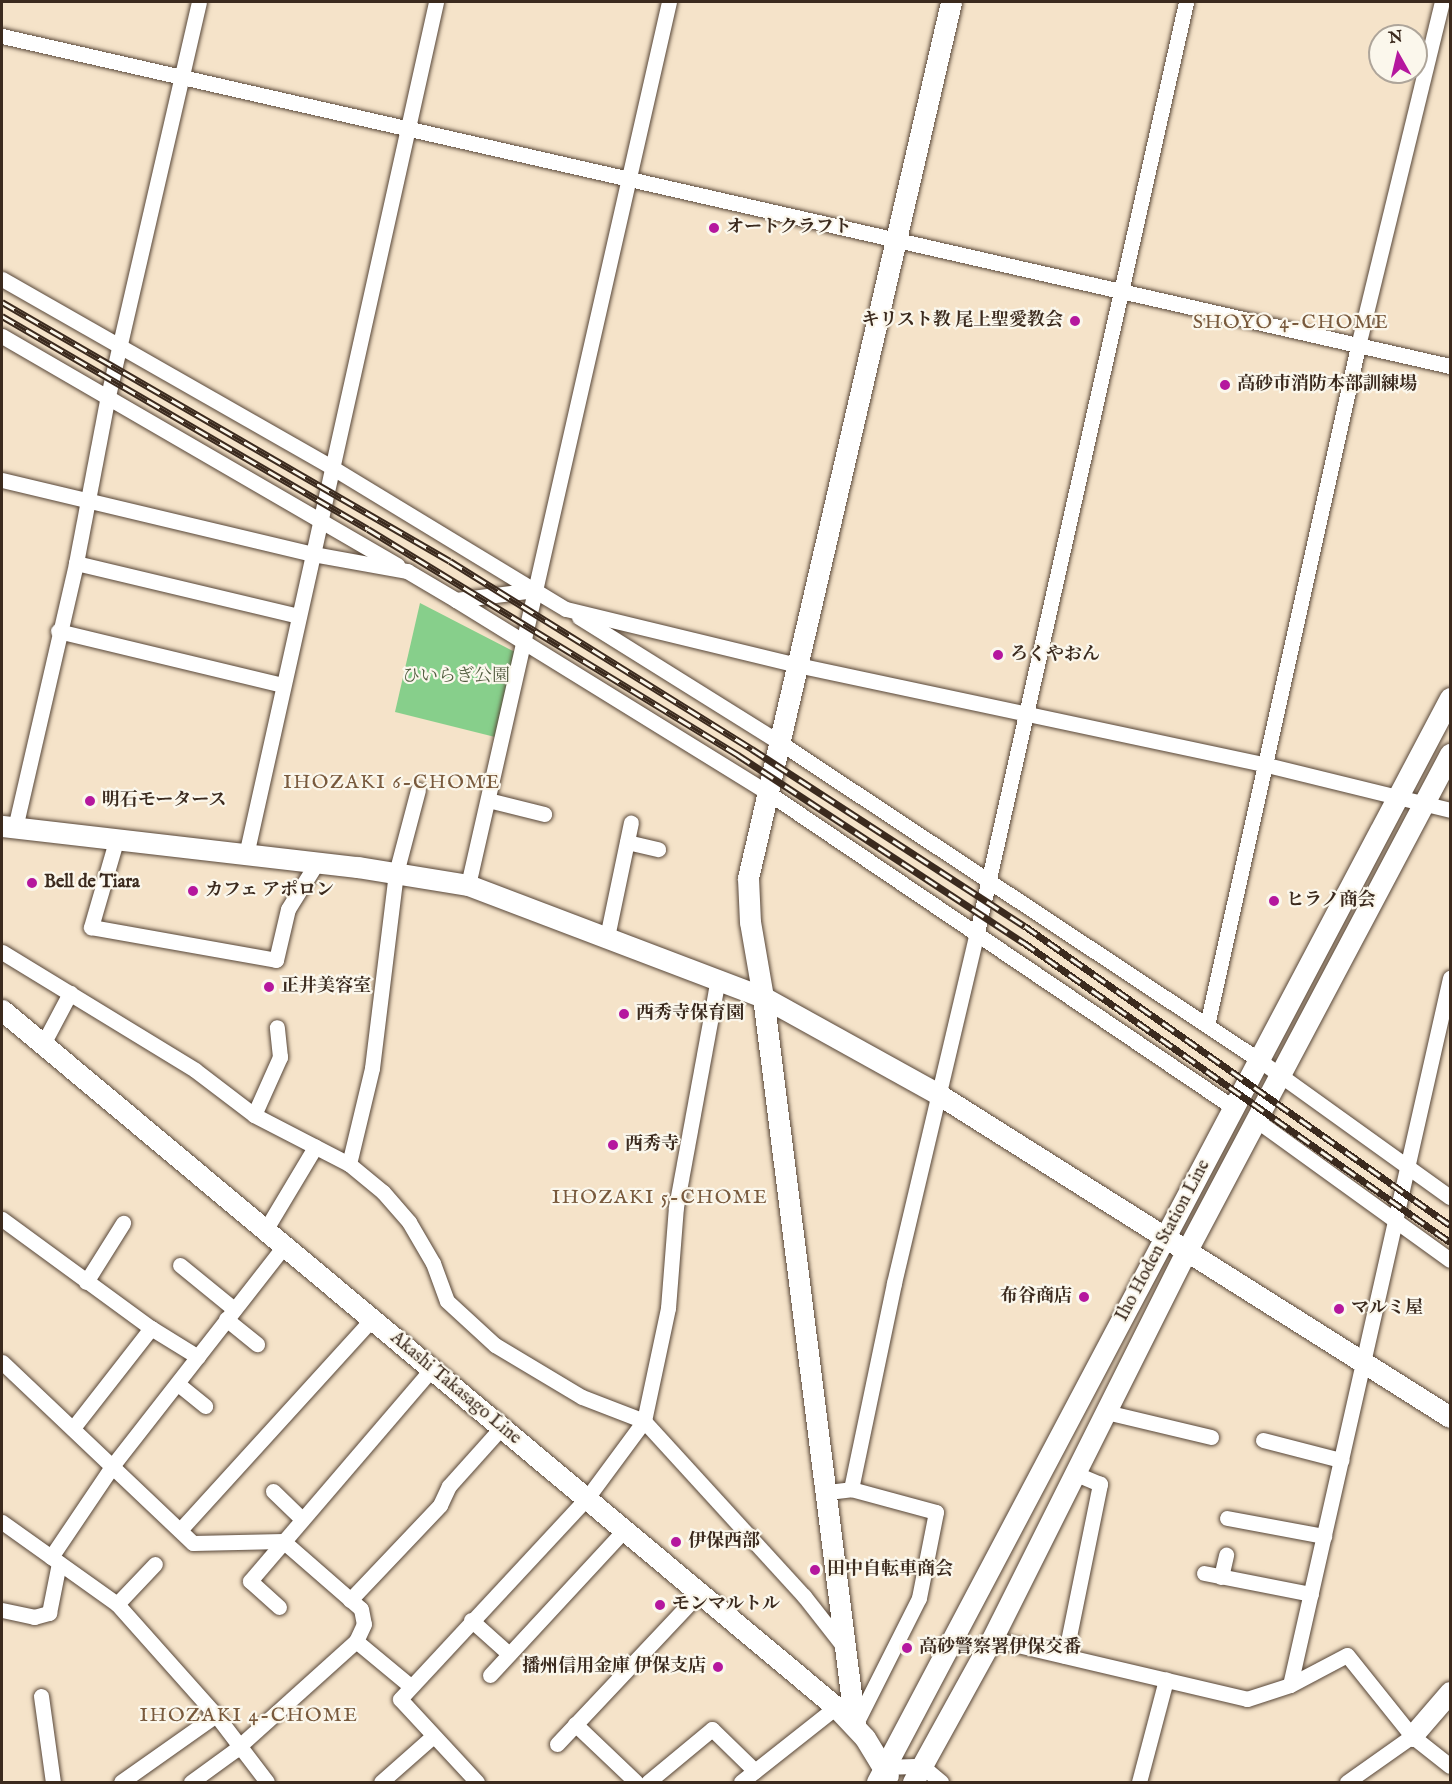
<!DOCTYPE html>
<meta charset="utf-8">
<style>
body{margin:0}
#map{position:relative;width:1452px;height:1784px;overflow:hidden;background:#f5e3c9;font-family:"IM FELL English","Noto Serif JP",serif}
div>[style]{position:absolute}
.green>*{inset:0;background:#87cf8b}
.roads{filter:drop-shadow(0 0 2px #574638) drop-shadow(0 0 2px #574638)}
.street>*{height:15px;margin:-7.5px;padding:0 7.5px;transform-origin:7.5px;border-radius:7.5px;background:#fff}
.secondary>*{height:21px;margin:-10.5px;padding:0 10.5px;transform-origin:10.5px;border-radius:10.5px;background:#fff}
.rail>*{height:7px;margin-top:-3.5px;transform-origin:0;background:repeating-linear-gradient(90deg,#fbf7ec 0 14px,#3b2a1e 0 28px);box-sizing:border-box;border-block:2px solid #3b2a1e}
.dots>*{width:16px;height:16px;translate:-50% -50%;box-sizing:border-box;border:3px solid #fbf7ec;border-radius:50%}
span{translate:-50% -50%;white-space:nowrap;text-align:center;line-height:1.15;-webkit-text-stroke:4.5px #fbf7ec;paint-order:stroke}
.poi-label{font-size:18px;color:#3b2a1e;font-weight:700}
.left{translate:0 -50%;text-align:left}
.right{translate:-100% -50%;text-align:right}
.park-label{font-size:18px;color:#525c3f}
.street-label{font-size:18px;color:#3b2a1e}
.neighbourhood-label{font-size:20px;color:#78593c;letter-spacing:1.5px}
.frame{position:absolute;inset:0;border:3px solid #3b2a1e;pointer-events:none}
.north{position:absolute;left:1368px;top:24px;width:60px;height:60px;box-sizing:border-box;background:#fbf7ec;border:2px solid #aea59a;border-radius:50%;rotate:352deg;font-size:16px;font-weight:700;line-height:24px;text-align:center;color:#3b2a1e}
.north::after{content:'';display:block;margin:auto;width:21px;height:27px;background:#b5179e;clip-path:polygon(50% 0,100% 100%,50% 72%,0 100%)}
</style>
<div id="map">
<div class="green">
<i style="clip-path:polygon(420px 603px,515px 652px,495px 737px,395px 712px)"></i>
</div>
<div class="roads">
<div class="street">
<i style="left:2px;top:36px;width:1485px;rotate:12.84deg"></i>
<i style="left:2px;top:279px;width:381px;rotate:29.7deg"></i>
<i style="left:333px;top:468px;width:235px;rotate:31.3deg"></i>
<i style="left:2px;top:336px;width:457px;rotate:30.1deg"></i>
<i style="left:2px;top:480px;width:320px;rotate:13.4deg"></i>
<i style="left:313px;top:554px;width:96px;rotate:10.3deg"></i>
<i style="left:407px;top:571px;width:57px;rotate:30.6deg"></i>
<i style="left:456px;top:600px;width:79px;rotate:-7.3deg"></i>
<i style="left:534px;top:590px;width:37px;rotate:31deg"></i>
<i style="left:566px;top:609px;width:238px;rotate:13.6deg"></i>
<i style="left:797px;top:665px;width:476px;rotate:12deg"></i>
<i style="left:1263px;top:764px;width:193px;rotate:13.8deg"></i>
<i style="left:76px;top:563px;width:229px;rotate:13.4deg"></i>
<i style="left:456px;top:600px;width:365px;rotate:31.7deg"></i>
<i style="left:767px;top:792px;width:564px;rotate:34.08deg"></i>
<i style="left:579px;top:617px;width:236px;rotate:32deg"></i>
<i style="left:779px;top:742px;width:576px;rotate:33.52deg"></i>
<i style="left:1259px;top:1060px;width:235px;rotate:35.7deg"></i>
<i style="left:58px;top:631px;width:231px;rotate:13.5deg"></i>
<i style="left:488px;top:800px;width:58px;rotate:14deg"></i>
<i style="left:15px;top:828px;width:272px;rotate:-77deg"></i>
<i style="left:76px;top:563px;width:170px;rotate:-79.2deg"></i>
<i style="left:108px;top:396px;width:404px;rotate:-77deg"></i>
<i style="left:116px;top:841px;width:90px;rotate:106.2deg"></i>
<i style="left:91px;top:927px;width:188px;rotate:10.1deg"></i>
<i style="left:276px;top:960px;width:52px;rotate:-76.8deg"></i>
<i style="left:288px;top:909px;width:53px;rotate:-58.1deg"></i>
<i style="left:627px;top:842px;width:32px;rotate:13deg"></i>
<i style="left:246px;top:855px;width:874px;rotate:-77.44deg"></i>
<i style="left:468px;top:885px;width:906px;rotate:-77.18deg"></i>
<i style="left:607px;top:937px;width:117px;rotate:-78.2deg"></i>
<i style="left:2px;top:952px;width:226px;rotate:31.4deg"></i>
<i style="left:195px;top:1070px;width:74px;rotate:37.3deg"></i>
<i style="left:254px;top:1115px;width:107px;rotate:27.3deg"></i>
<i style="left:349px;top:1164px;width:44px;rotate:39.5deg"></i>
<i style="left:383px;top:1192px;width:40px;rotate:49deg"></i>
<i style="left:409px;top:1222px;width:48px;rotate:59.7deg"></i>
<i style="left:433px;top:1263px;width:40px;rotate:69.8deg"></i>
<i style="left:447px;top:1301px;width:65px;rotate:42.5deg"></i>
<i style="left:495px;top:1345px;width:101px;rotate:30.9deg"></i>
<i style="left:582px;top:1397px;width:66px;rotate:21.2deg"></i>
<i style="left:644px;top:1421px;width:237px;rotate:47.6deg"></i>
<i style="left:804px;top:1596px;width:65px;rotate:51.9deg"></i>
<i style="left:1207px;top:1025px;width:696px;rotate:-77.46deg"></i>
<i style="left:1358px;top:346px;width:354px;rotate:-76.3deg"></i>
<i style="left:43px;top:1044px;width:58px;rotate:-62.1deg"></i>
<i style="left:254px;top:1115px;width:64px;rotate:-65.9deg"></i>
<i style="left:280px;top:1057px;width:30px;rotate:-96deg"></i>
<i style="left:1256px;top:1120px;width:239px;rotate:35.8deg"></i>
<i style="left:349px;top:1164px;width:99px;rotate:-76.5deg"></i>
<i style="left:372px;top:1068px;width:196px;rotate:-83deg"></i>
<i style="left:396px;top:873px;width:86px;rotate:-75.2deg"></i>
<i style="left:2px;top:1219px;width:185px;rotate:36.2deg"></i>
<i style="left:151px;top:1328px;width:55px;rotate:31.7deg"></i>
<i style="left:266px;top:1229px;width:96px;rotate:-59.1deg"></i>
<i style="left:180px;top:1265px;width:70px;rotate:39.2deg"></i>
<i style="left:86px;top:1282px;width:70px;rotate:-57.9deg"></i>
<i style="left:226px;top:1319px;width:40px;rotate:39deg"></i>
<i style="left:2px;top:1362px;width:263px;rotate:43.5deg"></i>
<i style="left:193px;top:1543px;width:90px;rotate:-1.3deg"></i>
<i style="left:283px;top:1541px;width:103px;rotate:41.1deg"></i>
<i style="left:361px;top:1609px;width:15px;rotate:79deg"></i>
<i style="left:364px;top:1624px;width:19px;rotate:115deg"></i>
<i style="left:356px;top:1641px;width:69px;rotate:39.7deg"></i>
<i style="left:178px;top:1384px;width:35px;rotate:39deg"></i>
<i style="left:1106px;top:1412px;width:108px;rotate:13.4deg"></i>
<i style="left:73px;top:1428px;width:127px;rotate:-52deg"></i>
<i style="left:1263px;top:1440px;width:81px;rotate:14.4deg"></i>
<i style="left:851px;top:1489px;width:88px;rotate:15.1deg"></i>
<i style="left:936px;top:1512px;width:88px;rotate:101.2deg"></i>
<i style="left:919px;top:1598px;width:142px;rotate:116.7deg"></i>
<i style="left:273px;top:1491px;width:40px;rotate:44deg"></i>
<i style="left:828px;top:1492px;width:23px;rotate:-7deg"></i>
<i style="left:851px;top:1489px;width:210px;rotate:-78.2deg"></i>
<i style="left:894px;top:1283px;width:361px;rotate:-76.7deg"></i>
<i style="left:977px;top:932px;width:953px;rotate:-77.33deg"></i>
<i style="left:1227px;top:1518px;width:99px;rotate:10.5deg"></i>
<i style="left:2px;top:1522px;width:141px;rotate:35.5deg"></i>
<i style="left:117px;top:1604px;width:149px;rotate:48.3deg"></i>
<i style="left:216px;top:1715px;width:84px;rotate:52.7deg"></i>
<i style="left:180px;top:1530px;width:285px;rotate:-47.7deg"></i>
<i style="left:51px;top:1557px;width:111px;rotate:-56deg"></i>
<i style="left:113px;top:1465px;width:279px;rotate:-52deg"></i>
<i style="left:1204px;top:1573px;width:109px;rotate:11.1deg"></i>
<i style="left:1221px;top:1577px;width:23px;rotate:-77deg"></i>
<i style="left:350px;top:1600px;width:131px;rotate:-46.5deg"></i>
<i style="left:440px;top:1505px;width:21px;rotate:-65deg"></i>
<i style="left:449px;top:1486px;width:78px;rotate:-48.1deg"></i>
<i style="left:117px;top:1604px;width:55px;rotate:-46.5deg"></i>
<i style="left:279px;top:1607px;width:39px;rotate:-138deg"></i>
<i style="left:250px;top:1581px;width:279px;rotate:-49.4deg"></i>
<i style="left:2px;top:1610px;width:33px;rotate:12deg"></i>
<i style="left:34px;top:1617px;width:16px;rotate:-15deg"></i>
<i style="left:49px;top:1613px;width:51px;rotate:-78.7deg"></i>
<i style="left:471px;top:1620px;width:51px;rotate:41.8deg"></i>
<i style="left:992px;top:1639px;width:262px;rotate:13.2deg"></i>
<i style="left:1247px;top:1699px;width:45px;rotate:-18deg"></i>
<i style="left:1290px;top:1685px;width:64px;rotate:-27.8deg"></i>
<i style="left:1347px;top:1655px;width:104px;rotate:51.3deg"></i>
<i style="left:1412px;top:1736px;width:48px;rotate:38.3deg"></i>
<i style="left:1065px;top:1656px;width:176px;rotate:-78.5deg"></i>
<i style="left:1100px;top:1484px;width:28px;rotate:-157deg"></i>
<i style="left:490px;top:1675px;width:199px;rotate:-47.2deg"></i>
<i style="left:1290px;top:1685px;width:725px;rotate:-77.25deg"></i>
<i style="left:41px;top:1696px;width:87px;rotate:82.1deg"></i>
<i style="left:575px;top:1724px;width:84px;rotate:43.6deg"></i>
<i style="left:557px;top:1744px;width:209px;rotate:-46.7deg"></i>
<i style="left:884px;top:1767px;width:38px;rotate:-2deg"></i>
<i style="left:922px;top:1766px;width:25px;rotate:40deg"></i>
<i style="left:121px;top:1782px;width:116px;rotate:-35.2deg"></i>
<i style="left:191px;top:1782px;width:54px;rotate:-36deg"></i>
<i style="left:235px;top:1750px;width:163px;rotate:-42deg"></i>
<i style="left:381px;top:1782px;width:69px;rotate:-41.5deg"></i>
<i style="left:477px;top:1782px;width:113px;rotate:-132.9deg"></i>
<i style="left:400px;top:1699px;width:275px;rotate:-47.1deg"></i>
<i style="left:587px;top:1498px;width:96px;rotate:-53.5deg"></i>
<i style="left:644px;top:1421px;width:116px;rotate:-78deg"></i>
<i style="left:668px;top:1308px;width:101px;rotate:-85.5deg"></i>
<i style="left:676px;top:1207px;width:233px;rotate:-79.6deg"></i>
<i style="left:648px;top:1782px;width:83px;rotate:-39.6deg"></i>
<i style="left:712px;top:1729px;width:60px;rotate:44.3deg"></i>
<i style="left:741px;top:1782px;width:121px;rotate:-38.3deg"></i>
<i style="left:1139px;top:1782px;width:106px;rotate:-75.2deg"></i>
<i style="left:1347px;top:1782px;width:80px;rotate:-35.3deg"></i>
</div>
<div class="secondary">
<i style="left:2px;top:826px;width:358px;rotate:6.6deg"></i>
<i style="left:358px;top:867px;width:111px;rotate:9.3deg"></i>
<i style="left:468px;top:885px;width:316px;rotate:20.8deg"></i>
<i style="left:763px;top:997px;width:200px;rotate:29deg"></i>
<i style="left:938px;top:1094px;width:605px;rotate:32.25deg"></i>
<i style="left:2px;top:1010px;width:1087px;rotate:39.89deg"></i>
<i style="left:836px;top:1707px;width:42px;rotate:46.9deg"></i>
<i style="left:865px;top:1738px;width:44px;rotate:58.8deg"></i>
<i style="left:855px;top:1726px;width:735px;rotate:-97.19deg"></i>
<i style="left:763px;top:997px;width:76px;rotate:-99.8deg"></i>
<i style="left:750px;top:922px;width:44px;rotate:-92.6deg"></i>
<i style="left:748px;top:878px;width:899px;rotate:-76.95deg"></i>
<i style="left:1412px;top:1736px;width:58px;rotate:-49.2deg"></i>
<i style="left:877px;top:1782px;width:1226px;rotate:-62.14deg"></i>
<i style="left:913px;top:1782px;width:163px;rotate:-61.1deg"></i>
<i style="left:992px;top:1639px;width:433px;rotate:-63.4deg"></i>
<i style="left:1186px;top:1252px;width:564px;rotate:-62.07deg"></i>
</div>
</div>
<div class="rail">
<i style="left:2px;top:302px;width:517px;rotate:30.03deg"></i>
<i style="left:450px;top:561px;width:356px;rotate:31.9deg"></i>
<i style="left:752px;top:749px;width:325px;rotate:33deg"></i>
<i style="left:1025px;top:926px;width:520px;rotate:35.13deg"></i>
<i style="left:2px;top:316px;width:423px;rotate:30.2deg"></i>
<i style="left:368px;top:529px;width:434px;rotate:31.4deg"></i>
<i style="left:738px;top:755px;width:341px;rotate:33.3deg"></i>
<i style="left:1023px;top:942px;width:522px;rotate:35.09deg"></i>
</div>
<div class="dots">
<i style="left:714px;top:228px;background:#b5179e"></i>
<i style="left:1075px;top:321px;background:#b5179e"></i>
<i style="left:1225px;top:385px;background:#b5179e"></i>
<i style="left:998px;top:655px;background:#b5179e"></i>
<i style="left:90px;top:801px;background:#b5179e"></i>
<i style="left:32px;top:883px;background:#b5179e"></i>
<i style="left:193px;top:891px;background:#b5179e"></i>
<i style="left:1274px;top:901px;background:#b5179e"></i>
<i style="left:269px;top:987px;background:#b5179e"></i>
<i style="left:624px;top:1014px;background:#b5179e"></i>
<i style="left:613px;top:1145px;background:#b5179e"></i>
<i style="left:1084px;top:1297px;background:#b5179e"></i>
<i style="left:1339px;top:1309px;background:#b5179e"></i>
<i style="left:676px;top:1542px;background:#b5179e"></i>
<i style="left:815px;top:1570px;background:#b5179e"></i>
<i style="left:660px;top:1605px;background:#b5179e"></i>
<i style="left:907px;top:1648px;background:#b5179e"></i>
<i style="left:718px;top:1667px;background:#b5179e"></i>
</div>
<div class="poi-label">
<span class="left" style="left:726px;top:228px">オートクラフト</span>
<span class="right" style="left:1063px;top:321px">キリスト教 尾上聖愛教会</span>
<span class="left" style="left:1237px;top:385px">高砂市消防本部訓練場</span>
<span class="left" style="left:1010px;top:655px">ろくやおん</span>
<span class="left" style="left:102px;top:801px">明石モータース</span>
<span class="left" style="left:44px;top:883px">Bell de Tiara</span>
<span class="left" style="left:205px;top:891px">カフェ アポロン</span>
<span class="left" style="left:1286px;top:901px">ヒラノ商会</span>
<span class="left" style="left:281px;top:987px">正井美容室</span>
<span class="left" style="left:636px;top:1014px">西秀寺保育園</span>
<span class="left" style="left:625px;top:1145px">西秀寺</span>
<span class="right" style="left:1072px;top:1297px">布谷商店</span>
<span class="left" style="left:1351px;top:1309px">マルミ屋</span>
<span class="left" style="left:688px;top:1542px">伊保西部</span>
<span class="left" style="left:827px;top:1570px">田中自転車商会</span>
<span class="left" style="left:672px;top:1605px">モンマルトル</span>
<span class="left" style="left:919px;top:1648px">高砂警察署伊保交番</span>
<span class="right" style="left:706px;top:1667px">播州信用金庫 伊保支店</span>
</div>
<div class="park-label">
<span style="left:456px;top:677px">ひいらぎ公園</span>
</div>
<div class="street-label">
<span style="left:1164px;top:1241px;rotate:-62deg">Iho Hoden Station Line</span>
<span style="left:455px;top:1389px;rotate:40deg">Akashi Takasago Line</span>
</div>
<div class="neighbourhood-label">
<span style="left:1291px;top:322px">SHOYO 4-CHOME</span>
<span style="left:392px;top:782px">IHOZAKI 6-CHOME</span>
<span style="left:660px;top:1197px">IHOZAKI 5-CHOME</span>
<span style="left:249px;top:1715px">IHOZAKI 4-CHOME</span>
</div>
<div class="frame"></div>
<div class="north">N</div>
</div>
